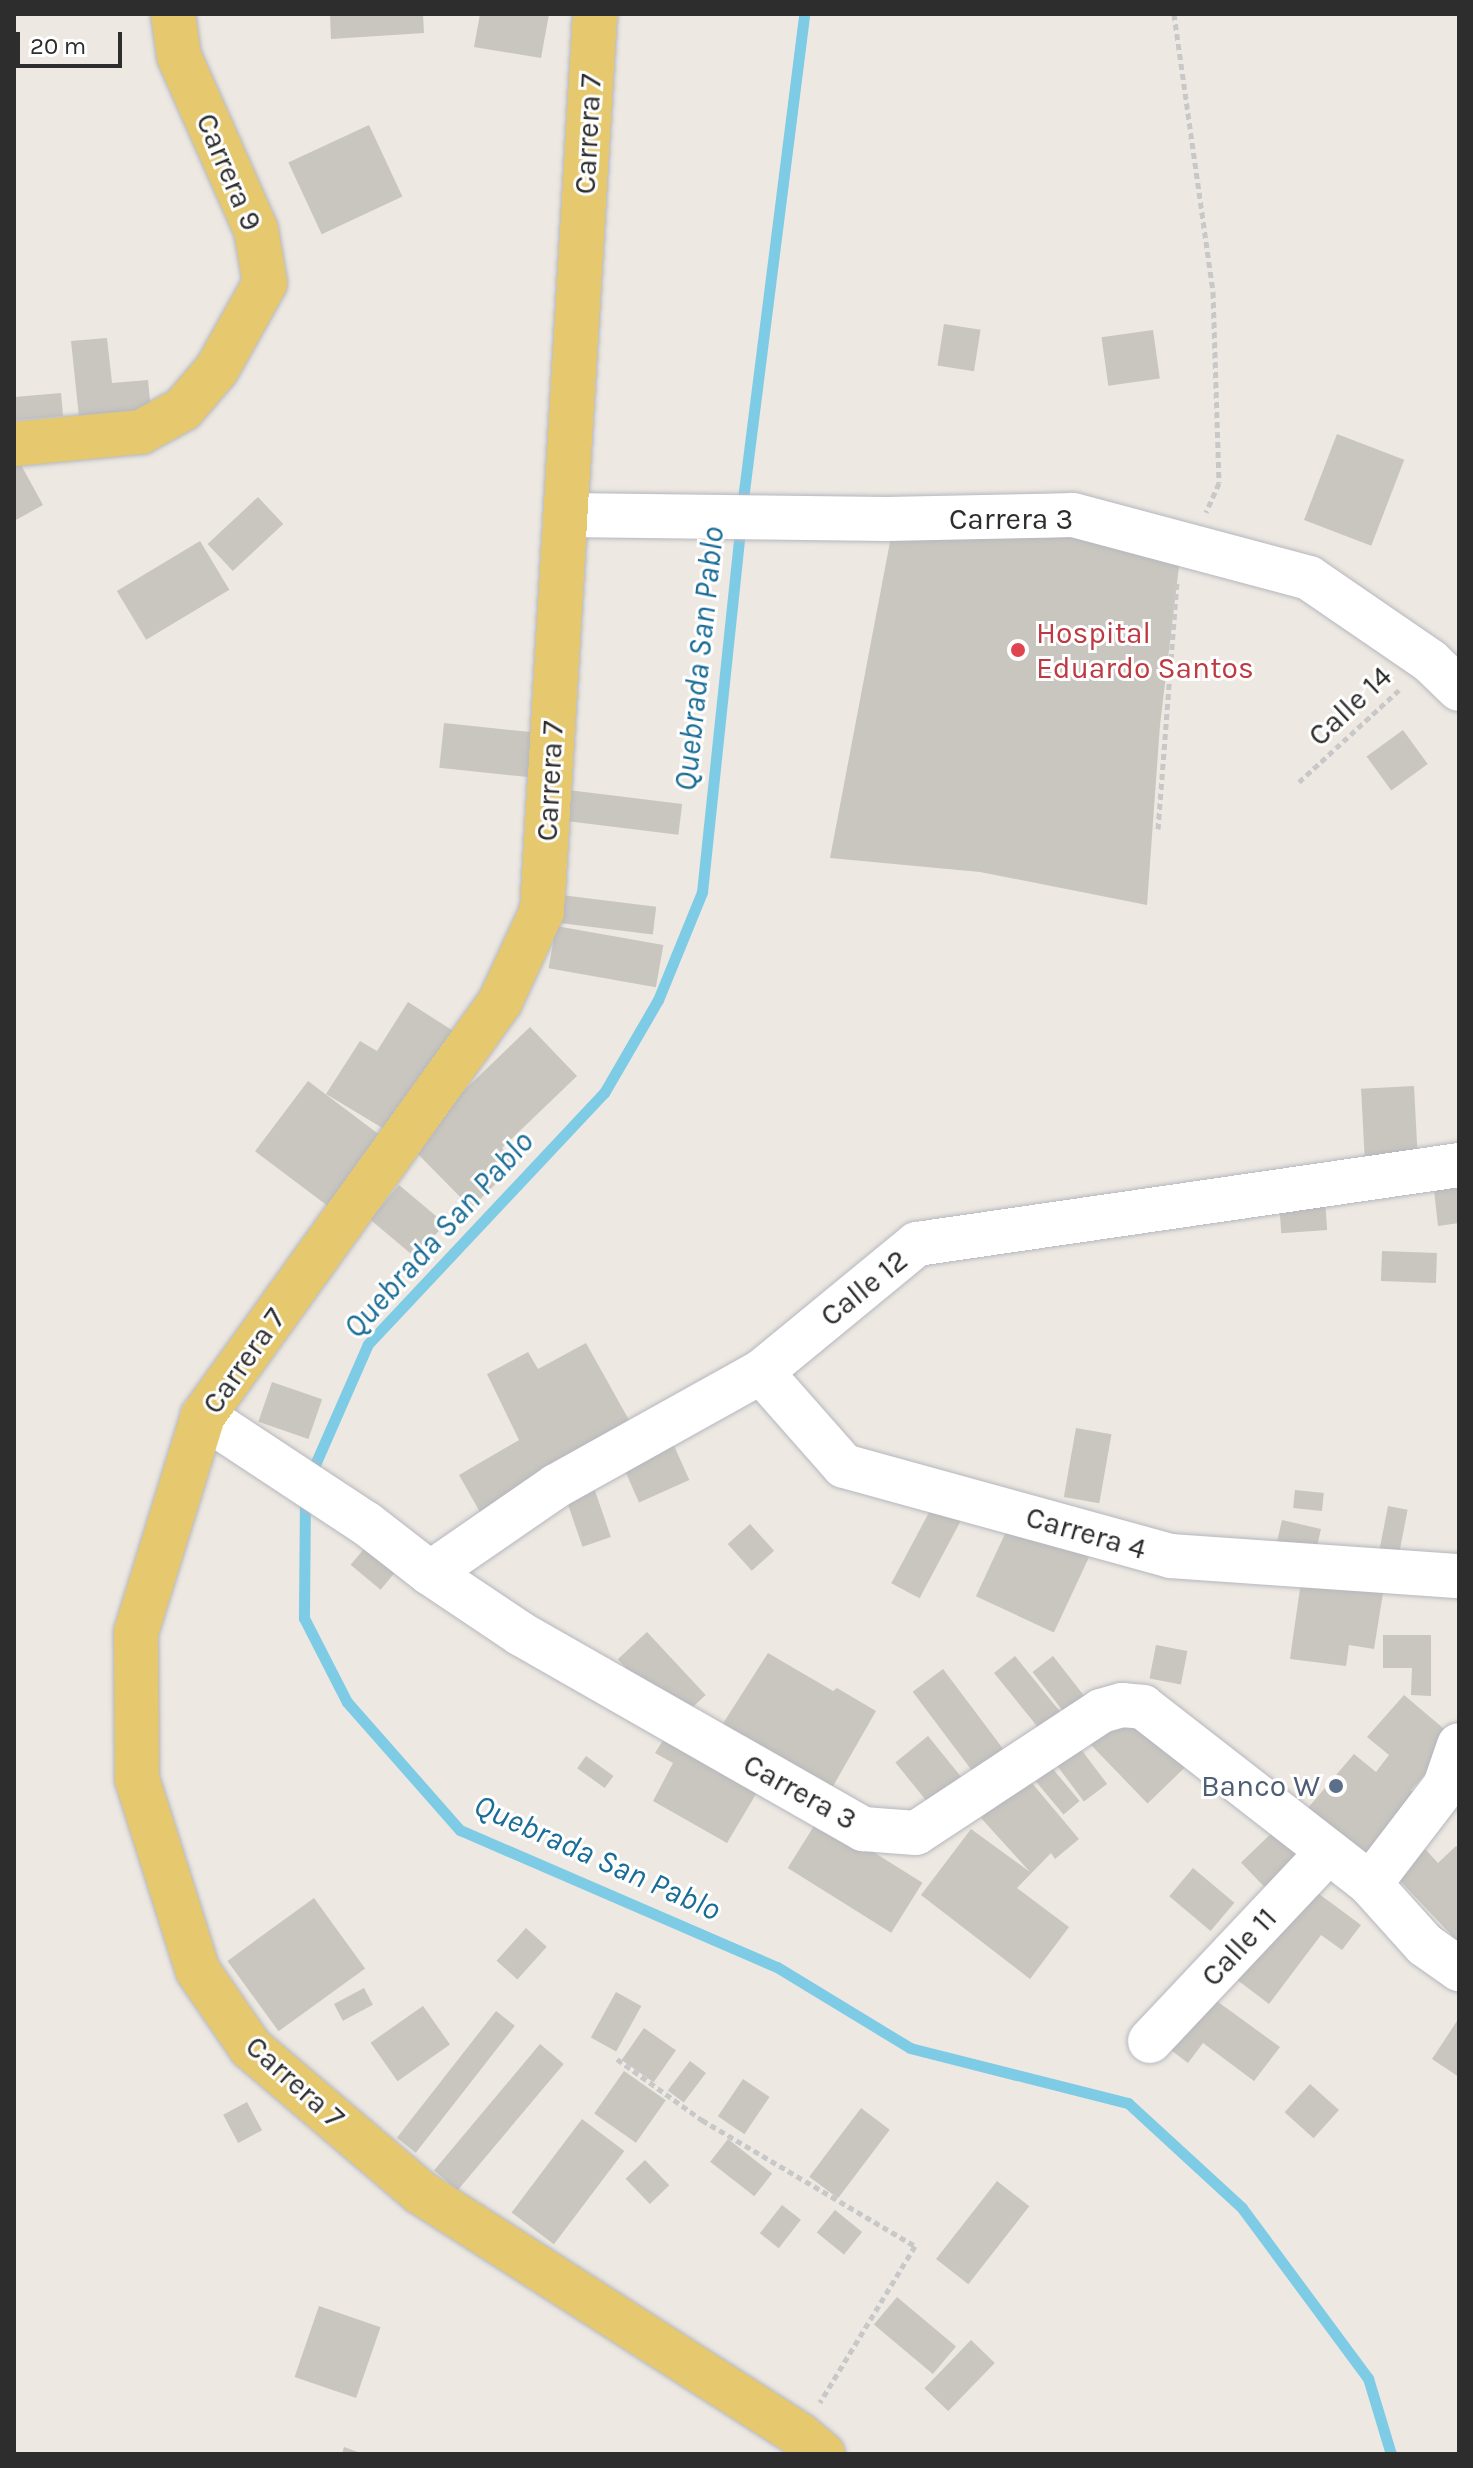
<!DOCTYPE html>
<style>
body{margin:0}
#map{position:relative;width:1473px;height:2468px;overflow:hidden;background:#ede8e1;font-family:Karla,sans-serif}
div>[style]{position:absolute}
.stream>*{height:11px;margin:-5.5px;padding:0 5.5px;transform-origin:5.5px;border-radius:5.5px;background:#7ecbe6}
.building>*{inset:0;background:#c9c6bf;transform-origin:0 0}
.path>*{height:5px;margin-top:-2.5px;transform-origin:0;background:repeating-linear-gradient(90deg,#c8c8c8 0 6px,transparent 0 10px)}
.roads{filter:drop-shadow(0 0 2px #b5b7bf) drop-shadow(0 0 2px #b5b7bf)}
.minor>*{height:44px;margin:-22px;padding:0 22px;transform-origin:22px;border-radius:22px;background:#fff}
.major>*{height:44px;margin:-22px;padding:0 22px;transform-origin:22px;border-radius:22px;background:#e6c96e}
.dots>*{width:22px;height:22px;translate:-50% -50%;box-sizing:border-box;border:4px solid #fff;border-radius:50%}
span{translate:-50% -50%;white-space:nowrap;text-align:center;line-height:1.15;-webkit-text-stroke:6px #fff;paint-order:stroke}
.street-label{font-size:30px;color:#2d2d2d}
.health-label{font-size:30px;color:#be3a42}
.left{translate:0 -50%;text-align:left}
.service-label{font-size:30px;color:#4e5e75}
.right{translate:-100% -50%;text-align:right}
.water-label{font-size:32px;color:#196c96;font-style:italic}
.frame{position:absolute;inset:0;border:16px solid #2d2d2d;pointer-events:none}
.scale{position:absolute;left:16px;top:32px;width:106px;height:36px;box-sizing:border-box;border:4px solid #2d2d2d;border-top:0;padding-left:10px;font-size:24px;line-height:28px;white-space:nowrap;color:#2d2d2d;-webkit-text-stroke:6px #fff;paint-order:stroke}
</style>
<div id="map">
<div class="stream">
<i style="left:742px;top:507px;width:497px;rotate:-82.8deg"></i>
<i style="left:310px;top:1476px;width:144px;rotate:-66.3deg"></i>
<i style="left:368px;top:1344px;width:345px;rotate:-46.8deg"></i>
<i style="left:604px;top:1093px;width:108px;rotate:-59.9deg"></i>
<i style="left:658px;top:1000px;width:117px;rotate:-67.8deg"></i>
<i style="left:702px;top:892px;width:366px;rotate:-84deg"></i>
<i style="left:305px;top:1496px;width:122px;rotate:90.5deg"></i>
<i style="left:304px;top:1618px;width:94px;rotate:62.9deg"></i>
<i style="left:347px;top:1702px;width:171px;rotate:48.6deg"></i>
<i style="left:460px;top:1830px;width:345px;rotate:23.4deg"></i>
<i style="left:777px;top:1967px;width:156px;rotate:31.3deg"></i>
<i style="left:910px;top:2048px;width:225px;rotate:14.2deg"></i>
<i style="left:1128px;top:2103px;width:155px;rotate:42.6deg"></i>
<i style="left:1242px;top:2208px;width:212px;rotate:53.5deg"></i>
<i style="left:1368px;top:2378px;width:79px;rotate:73.2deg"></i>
</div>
<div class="building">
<i style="clip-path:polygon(330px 14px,423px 14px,424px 33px,331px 39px)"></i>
<i style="clip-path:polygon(480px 14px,549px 14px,541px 58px,474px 47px)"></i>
<i style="left:369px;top:125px;width:79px;height:89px;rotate:65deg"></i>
<i style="left:944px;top:324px;width:37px;height:42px;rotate:9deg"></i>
<i style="left:1153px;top:330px;width:49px;height:52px;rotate:82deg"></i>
<i style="clip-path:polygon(107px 338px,112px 383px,148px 380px,151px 410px,79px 417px,71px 341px)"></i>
<i style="left:61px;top:393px;width:23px;height:47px;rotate:85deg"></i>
<i style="left:1337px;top:434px;width:72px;height:92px;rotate:21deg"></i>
<i style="clip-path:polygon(14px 452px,43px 505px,14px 521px)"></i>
<i style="left:258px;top:497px;width:37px;height:69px;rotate:47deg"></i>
<i style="clip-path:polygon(1066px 523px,1181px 550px,1160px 725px,1147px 905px,980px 872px,830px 858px,893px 526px)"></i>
<i style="left:200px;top:541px;width:57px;height:97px;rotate:59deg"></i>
<i style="left:444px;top:723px;width:99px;height:45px;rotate:6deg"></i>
<i style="left:1403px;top:730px;width:42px;height:45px;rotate:54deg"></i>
<i style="left:568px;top:790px;width:115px;height:31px;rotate:7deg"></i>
<i style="left:553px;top:894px;width:104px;height:28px;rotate:7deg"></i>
<i style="left:556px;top:926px;width:109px;height:43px;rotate:10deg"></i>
<i style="clip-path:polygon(408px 1002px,458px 1034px,394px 1135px,326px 1094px,360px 1041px,377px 1051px)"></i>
<i style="clip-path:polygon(530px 1027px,577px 1076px,502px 1148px,517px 1163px,471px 1208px,408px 1144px)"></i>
<i style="left:308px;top:1081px;width:104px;height:88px;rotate:37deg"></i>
<i style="left:1414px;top:1086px;width:81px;height:53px;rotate:87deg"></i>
<i style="left:399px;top:1185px;width:60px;height:45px;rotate:40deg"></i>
<i style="clip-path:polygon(1459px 1187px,1459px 1223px,1438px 1226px,1434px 1190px)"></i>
<i style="left:1325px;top:1199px;width:31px;height:46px;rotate:86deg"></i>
<i style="left:1382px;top:1251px;width:55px;height:30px;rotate:2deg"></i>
<i style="clip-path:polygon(586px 1343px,639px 1438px,485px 1521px,459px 1475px,519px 1440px,487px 1374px,528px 1352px,538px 1369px)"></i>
<i style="left:272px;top:1382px;width:53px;height:42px;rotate:19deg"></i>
<i style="left:1076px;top:1428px;width:36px;height:70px;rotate:10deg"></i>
<i style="left:671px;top:1439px;width:45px;height:55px;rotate:66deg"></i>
<i style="left:593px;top:1485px;width:55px;height:30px;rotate:71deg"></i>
<i style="left:1295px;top:1490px;width:29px;height:18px;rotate:6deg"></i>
<i style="left:934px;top:1503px;width:32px;height:91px;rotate:28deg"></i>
<i style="left:1388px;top:1506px;width:20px;height:58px;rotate:11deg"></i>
<i style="left:1282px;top:1520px;width:40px;height:30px;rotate:13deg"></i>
<i style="left:1011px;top:1521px;width:86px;height:83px;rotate:25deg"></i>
<i style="left:750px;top:1524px;width:36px;height:30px;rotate:48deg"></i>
<i style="left:368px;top:1544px;width:39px;height:27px;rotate:40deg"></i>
<i style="clip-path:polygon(1301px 1581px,1383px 1593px,1374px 1649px,1349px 1645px,1346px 1666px,1290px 1659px)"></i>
<i style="left:647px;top:1632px;width:86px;height:40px;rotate:47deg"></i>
<i style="clip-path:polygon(1383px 1635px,1431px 1635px,1431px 1696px,1411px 1695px,1412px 1668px,1383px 1668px)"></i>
<i style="left:1156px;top:1645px;width:32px;height:34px;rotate:11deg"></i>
<i style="clip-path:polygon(768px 1653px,833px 1691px,837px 1688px,876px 1711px,832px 1788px,715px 1736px)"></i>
<i style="left:1015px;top:1656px;width:84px;height:27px;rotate:51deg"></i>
<i style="left:1053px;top:1656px;width:65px;height:26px;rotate:52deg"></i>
<i style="left:943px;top:1669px;width:111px;height:38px;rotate:53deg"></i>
<i style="clip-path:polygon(1404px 1695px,1456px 1739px,1411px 1790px,1427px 1804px,1374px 1866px,1307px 1809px,1354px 1754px,1376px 1772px,1389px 1755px,1367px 1737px)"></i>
<i style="left:1128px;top:1707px;width:83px;height:53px;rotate:46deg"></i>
<i style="clip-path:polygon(669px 1731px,762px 1784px,727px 1843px,653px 1801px,673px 1763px,655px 1753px)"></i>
<i style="left:928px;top:1736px;width:65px;height:42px;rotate:51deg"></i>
<i style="left:1077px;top:1744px;width:50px;height:29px;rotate:53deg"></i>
<i style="left:586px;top:1756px;width:34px;height:15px;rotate:36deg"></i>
<i style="left:1052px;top:1768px;width:43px;height:21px;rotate:50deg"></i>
<i style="clip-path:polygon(1026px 1776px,1079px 1839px,1055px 1859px,1051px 1853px,1017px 1888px,1069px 1927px,1030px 1979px,921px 1895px,971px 1829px,1030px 1872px,981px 1818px)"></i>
<i style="left:819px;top:1818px;width:122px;height:59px;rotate:32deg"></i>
<i style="left:1282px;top:1823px;width:49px;height:57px;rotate:46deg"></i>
<i style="clip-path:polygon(1416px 1839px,1438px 1863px,1456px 1846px,1459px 1848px,1459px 1943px,1387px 1867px)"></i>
<i style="left:1193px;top:1868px;width:54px;height:37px;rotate:40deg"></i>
<i style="clip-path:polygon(1303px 1882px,1361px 1925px,1342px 1950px,1321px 1935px,1269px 2004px,1232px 1976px)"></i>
<i style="left:314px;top:1898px;width:87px;height:107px;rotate:54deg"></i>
<i style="left:526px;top:1928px;width:28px;height:44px;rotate:42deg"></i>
<i style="left:364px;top:1988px;width:19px;height:34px;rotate:62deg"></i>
<i style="clip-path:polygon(1203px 1991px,1280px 2047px,1254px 2081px,1203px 2043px,1188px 2063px,1163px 2044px)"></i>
<i style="left:616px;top:1992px;width:29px;height:52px;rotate:29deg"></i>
<i style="left:423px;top:2006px;width:47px;height:64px;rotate:55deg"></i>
<i style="left:496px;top:2011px;width:24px;height:161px;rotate:38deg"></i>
<i style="clip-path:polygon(1459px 2018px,1459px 2077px,1432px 2059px)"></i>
<i style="left:644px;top:2028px;width:39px;height:39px;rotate:35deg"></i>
<i style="left:540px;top:2044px;width:31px;height:165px;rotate:40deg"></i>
<i style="left:690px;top:2061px;width:20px;height:37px;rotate:37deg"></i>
<i style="left:624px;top:2071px;width:51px;height:52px;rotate:35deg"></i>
<i style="left:743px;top:2079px;width:32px;height:45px;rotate:34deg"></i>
<i style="left:1310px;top:2084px;width:39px;height:38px;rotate:42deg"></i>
<i style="left:247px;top:2102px;width:32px;height:27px;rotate:62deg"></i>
<i style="left:861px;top:2108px;width:36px;height:86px;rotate:37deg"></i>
<i style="left:582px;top:2119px;width:53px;height:117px;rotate:37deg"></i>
<i style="left:728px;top:2139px;width:56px;height:29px;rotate:38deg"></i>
<i style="left:645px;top:2160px;width:35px;height:27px;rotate:46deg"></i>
<i style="left:997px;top:2181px;width:41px;height:99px;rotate:38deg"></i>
<i style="left:782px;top:2205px;width:24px;height:36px;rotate:38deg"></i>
<i style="left:835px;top:2210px;width:35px;height:29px;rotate:39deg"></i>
<i style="left:897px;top:2297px;width:77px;height:36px;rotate:40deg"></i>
<i style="left:319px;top:2306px;width:65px;height:75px;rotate:19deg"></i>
<i style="left:971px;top:2340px;width:33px;height:67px;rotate:44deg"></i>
<i style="clip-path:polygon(344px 2447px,363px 2454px,342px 2454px)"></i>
</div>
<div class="path">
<i style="left:1174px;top:14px;width:281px;rotate:82deg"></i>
<i style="left:1213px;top:292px;width:191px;rotate:88.2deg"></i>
<i style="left:1219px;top:483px;width:32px;rotate:114deg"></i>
<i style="left:1299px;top:782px;width:137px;rotate:-42.6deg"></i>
<i style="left:1158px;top:829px;width:247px;rotate:-85.6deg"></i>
<i style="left:617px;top:2059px;width:105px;rotate:35.7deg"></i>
<i style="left:702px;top:2120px;width:247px;rotate:30.6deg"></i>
<i style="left:915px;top:2246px;width:183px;rotate:121.3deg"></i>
</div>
<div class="roads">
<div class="minor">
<i style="left:566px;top:515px;width:320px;rotate:0.7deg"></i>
<i style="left:886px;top:519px;width:187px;rotate:-1.2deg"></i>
<i style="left:1073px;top:515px;width:244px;rotate:14.9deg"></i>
<i style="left:1309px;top:578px;width:147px;rotate:34.4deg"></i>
<i style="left:1430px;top:661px;width:40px;rotate:44deg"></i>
<i style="left:761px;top:1372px;width:125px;rotate:48.6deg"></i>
<i style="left:844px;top:1466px;width:339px;rotate:15.4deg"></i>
<i style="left:1171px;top:1556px;width:289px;rotate:4deg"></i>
<i style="left:203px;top:1416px;width:196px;rotate:33.4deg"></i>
<i style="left:367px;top:1524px;width:80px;rotate:37.9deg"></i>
<i style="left:430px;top:1573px;width:110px;rotate:33.8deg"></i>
<i style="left:521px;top:1634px;width:394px;rotate:29.7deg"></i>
<i style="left:863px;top:1829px;width:53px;rotate:4.3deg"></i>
<i style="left:916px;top:1833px;width:222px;rotate:-33.4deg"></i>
<i style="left:1101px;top:1711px;width:22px;rotate:-16deg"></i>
<i style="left:1122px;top:1705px;width:21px;rotate:5deg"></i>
<i style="left:1143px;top:1707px;width:288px;rotate:37.9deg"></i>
<i style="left:1370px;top:1884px;width:82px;rotate:48deg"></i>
<i style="left:1425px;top:1945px;width:42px;rotate:35.2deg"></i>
<i style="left:430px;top:1573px;width:153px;rotate:-34.6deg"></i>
<i style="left:556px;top:1486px;width:235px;rotate:-29.1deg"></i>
<i style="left:761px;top:1372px;width:202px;rotate:-39.4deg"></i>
<i style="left:917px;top:1244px;width:548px;rotate:-8.29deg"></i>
<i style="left:1370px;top:1884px;width:123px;rotate:-52.6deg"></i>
<i style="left:1445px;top:1786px;width:43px;rotate:-71.1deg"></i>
<i style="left:1150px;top:2041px;width:260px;rotate:-46.7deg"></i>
</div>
<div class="major">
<i style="left:595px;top:14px;width:899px;rotate:93.38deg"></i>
<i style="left:542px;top:911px;width:100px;rotate:114.8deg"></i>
<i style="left:500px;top:1002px;width:510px;rotate:125.66deg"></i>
<i style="left:203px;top:1416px;width:226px;rotate:107.2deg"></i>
<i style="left:136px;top:1632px;width:147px;rotate:89.6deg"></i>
<i style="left:137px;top:1779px;width:201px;rotate:72.4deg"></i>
<i style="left:198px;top:1971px;width:93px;rotate:55.5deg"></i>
<i style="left:251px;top:2048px;width:222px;rotate:40.4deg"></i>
<i style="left:420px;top:2192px;width:451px;rotate:32.6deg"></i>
<i style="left:800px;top:2435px;width:30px;rotate:40deg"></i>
<i style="left:14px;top:444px;width:128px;rotate:-5.4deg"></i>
<i style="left:141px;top:432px;width:48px;rotate:-28.7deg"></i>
<i style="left:183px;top:409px;width:52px;rotate:-49.6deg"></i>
<i style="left:217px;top:369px;width:98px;rotate:-60.8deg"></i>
<i style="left:265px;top:283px;width:54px;rotate:-99.6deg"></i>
<i style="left:256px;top:230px;width:190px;rotate:-113.9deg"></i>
<i style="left:179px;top:56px;width:42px;rotate:-98.1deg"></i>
</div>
</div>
<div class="dots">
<i style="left:1018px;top:650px;background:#e0444e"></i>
<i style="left:1336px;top:1786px;background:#5c6f8a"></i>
</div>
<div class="street-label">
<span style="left:588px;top:134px;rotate:-87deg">Carrera 7</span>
<span style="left:229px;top:172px;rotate:67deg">Carrera 9</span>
<span style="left:1011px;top:519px">Carrera 3</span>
<span style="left:1350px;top:706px;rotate:-43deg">Calle 14</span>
<span style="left:550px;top:781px;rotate:-87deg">Carrera 7</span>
<span style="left:864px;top:1288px;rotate:-39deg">Calle 12</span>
<span style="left:244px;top:1361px;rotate:-55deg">Carrera 7</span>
<span style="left:1086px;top:1533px;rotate:16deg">Carrera 4</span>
<span style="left:800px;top:1792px;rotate:29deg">Carrera 3</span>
<span style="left:1239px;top:1947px;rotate:-47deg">Calle 11</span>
<span style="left:295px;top:2082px;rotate:42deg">Carrera 7</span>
</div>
<div class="health-label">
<span class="left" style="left:1036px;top:650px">Hospital<br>Eduardo Santos</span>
</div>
<div class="service-label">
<span class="right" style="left:1320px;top:1786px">Banco W</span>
</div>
<div class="water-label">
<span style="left:700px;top:659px;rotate:-84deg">Quebrada San Pablo</span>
<span style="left:439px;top:1235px;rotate:-48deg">Quebrada San Pablo</span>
<span style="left:597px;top:1858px;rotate:24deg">Quebrada San Pablo</span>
</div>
<div class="frame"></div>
<div class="scale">20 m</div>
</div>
